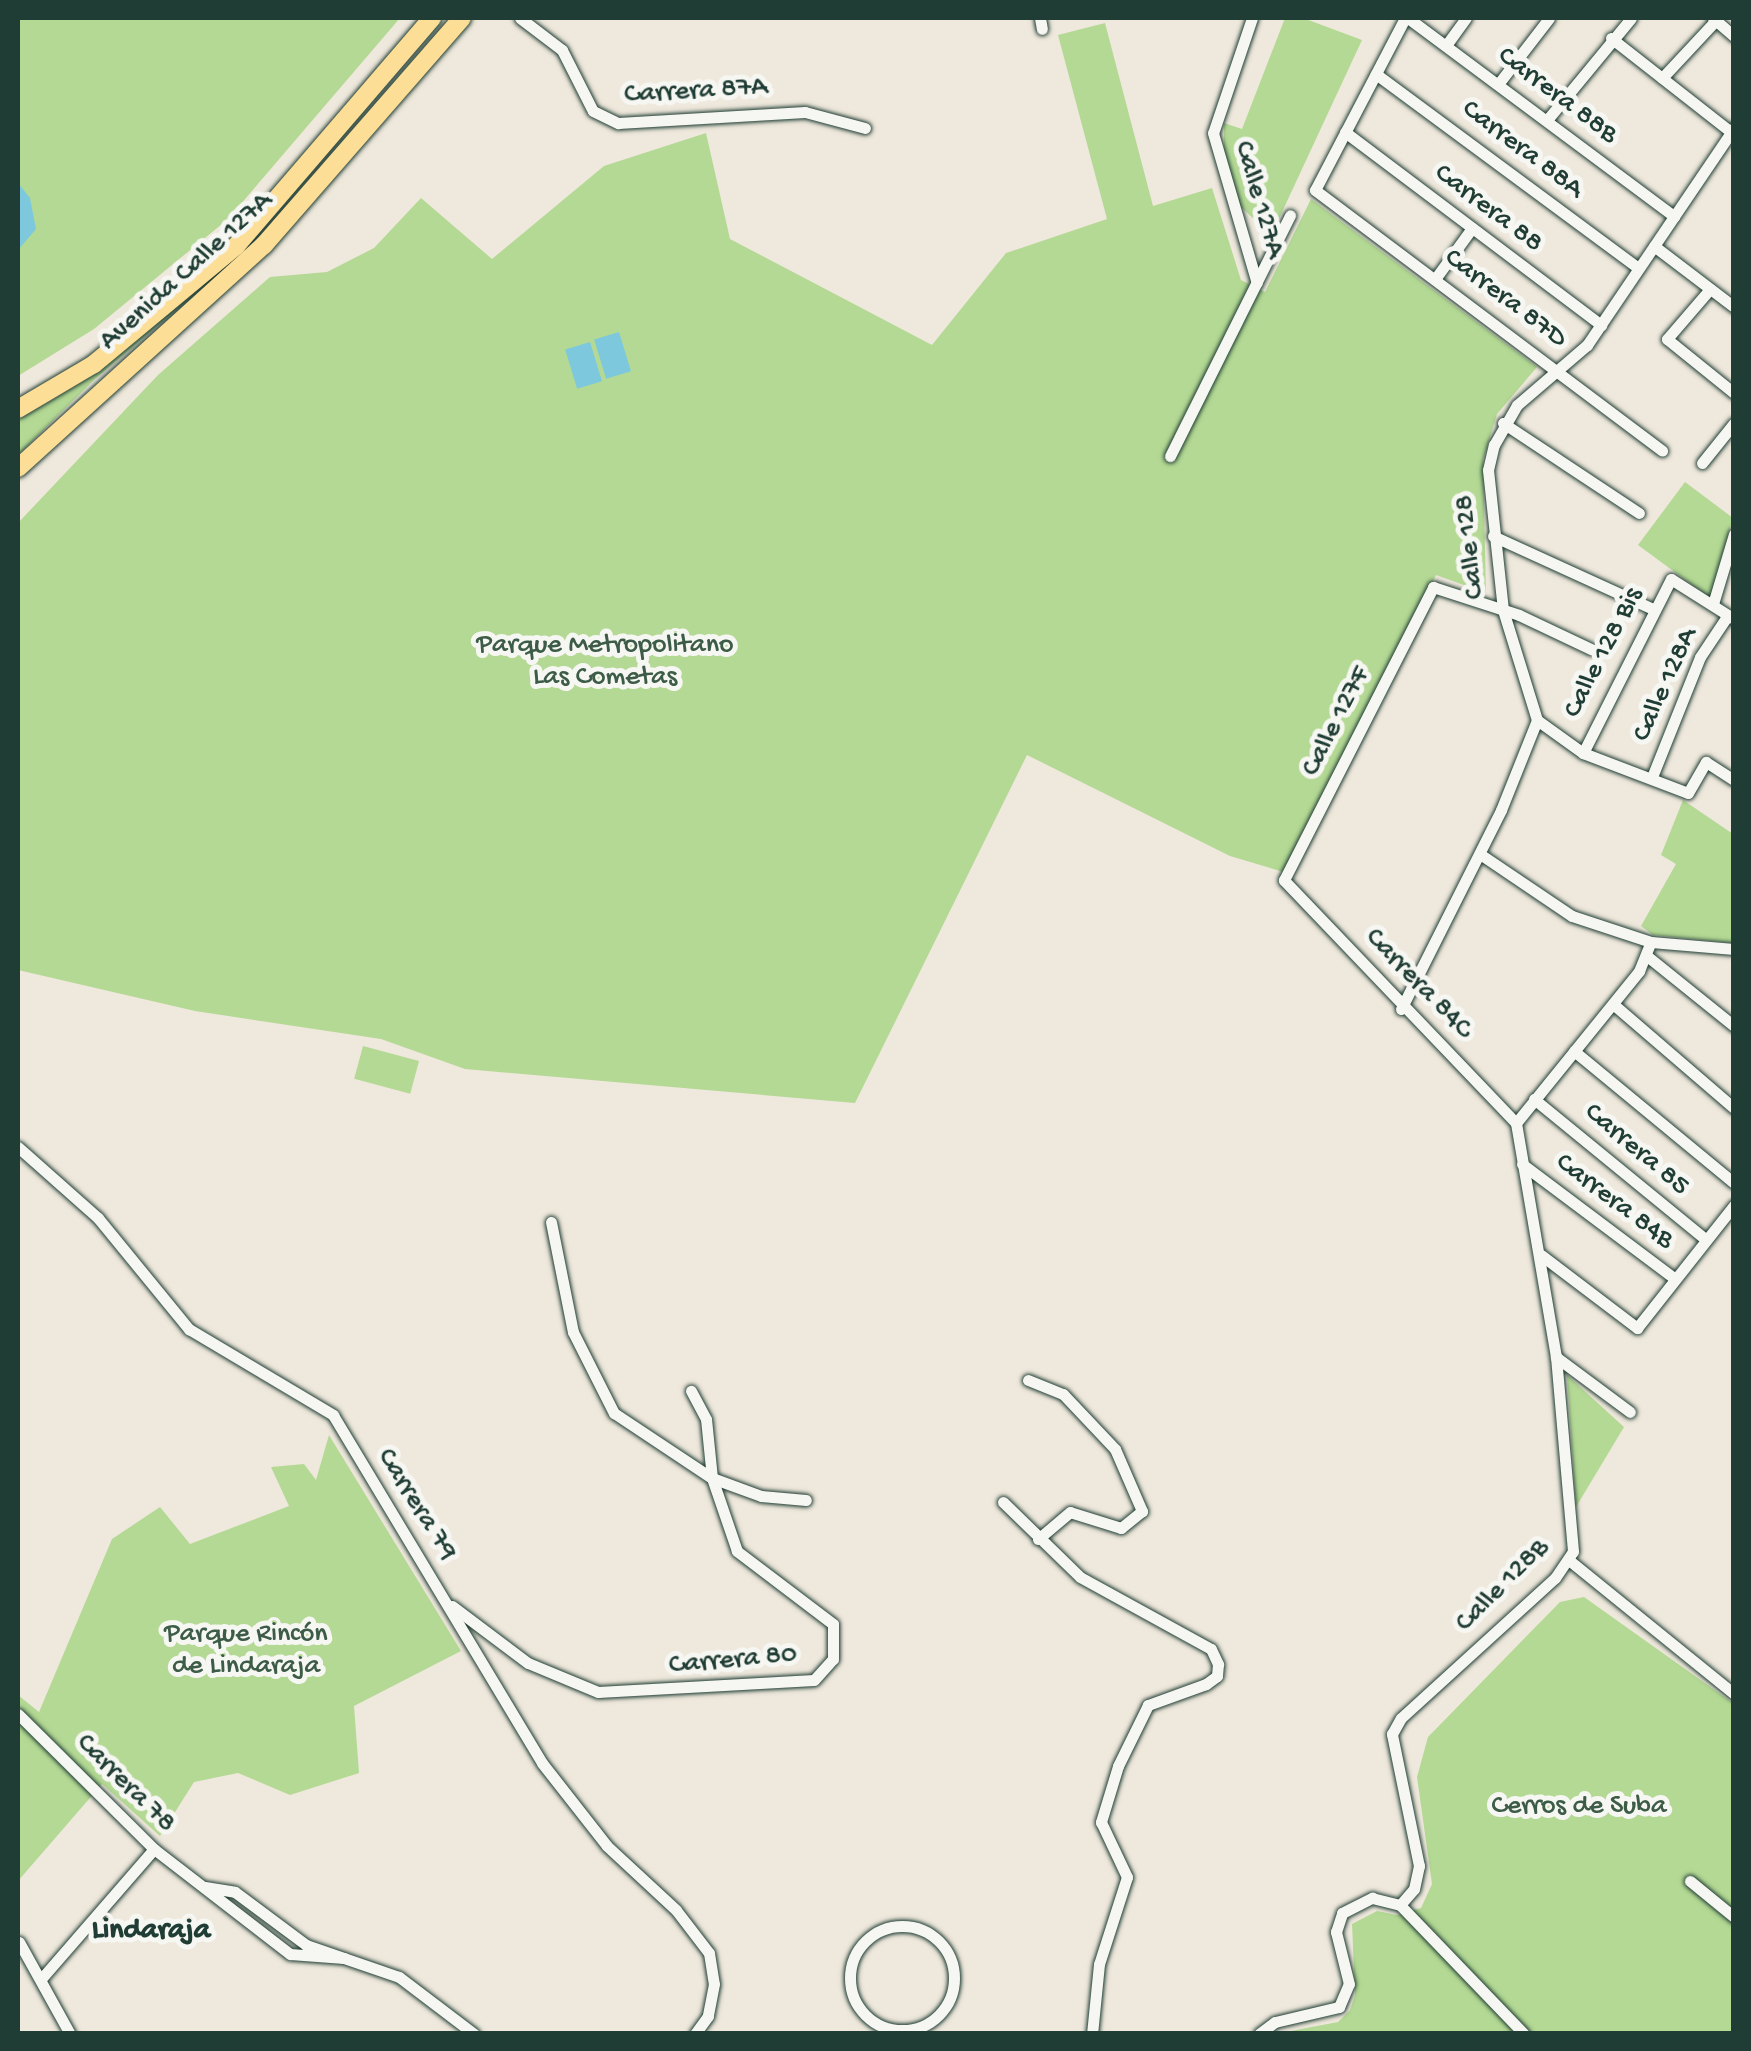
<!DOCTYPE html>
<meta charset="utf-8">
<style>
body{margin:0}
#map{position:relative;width:1751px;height:2051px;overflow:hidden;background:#efe8dc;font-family:"Gochi Hand",sans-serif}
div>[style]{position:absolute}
.green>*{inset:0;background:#b4d994;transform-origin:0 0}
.water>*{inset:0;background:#7dc8dd;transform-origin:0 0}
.roads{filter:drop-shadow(0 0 2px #1f3d34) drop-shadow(0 0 2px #1f3d34)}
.street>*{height:11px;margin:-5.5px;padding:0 5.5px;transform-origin:5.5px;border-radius:5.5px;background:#f6f6f2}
.street>.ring{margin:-5.5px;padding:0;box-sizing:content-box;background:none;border:11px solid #f6f6f2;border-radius:50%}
.primary>*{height:18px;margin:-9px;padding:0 9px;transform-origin:9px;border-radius:9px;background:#fdde96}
span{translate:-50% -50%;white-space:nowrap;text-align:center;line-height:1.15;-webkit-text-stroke:10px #f6f6f2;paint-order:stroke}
.street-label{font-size:28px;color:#1f3d34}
.park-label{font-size:28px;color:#3d5c47}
.neighbourhood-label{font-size:30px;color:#1f3d34;font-weight:700}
.frame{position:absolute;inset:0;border:20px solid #1f3d34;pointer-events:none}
</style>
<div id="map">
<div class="green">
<i style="clip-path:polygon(18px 18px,400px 18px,228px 219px,94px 329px,18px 376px)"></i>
<i style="clip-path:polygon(1285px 18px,1303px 18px,1362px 40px,1276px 225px,1263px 228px,1237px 203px,1224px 158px,1224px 123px,1242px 129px)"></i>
<i style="clip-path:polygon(1105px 23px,1153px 206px,1212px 188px,1241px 280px,1265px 292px,1311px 199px,1537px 367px,1497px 414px,1483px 460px,1486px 593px,1436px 575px,1290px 874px,1230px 856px,1027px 755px,855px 1103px,465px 1069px,381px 1039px,195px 1011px,18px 970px,18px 523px,158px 375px,270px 277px,327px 272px,374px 248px,421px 198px,492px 259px,604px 166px,706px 133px,730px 239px,932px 345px,1006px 253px,1107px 219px,1058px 35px)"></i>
<i style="clip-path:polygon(259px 239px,95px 379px,18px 455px,18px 420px,92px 376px)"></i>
<i style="clip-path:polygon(1685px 482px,1733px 518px,1710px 598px,1638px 545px)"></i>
<i style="clip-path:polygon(1683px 800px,1733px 834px,1733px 943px,1653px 935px,1641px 926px,1676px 864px,1661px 855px)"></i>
<i style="left:363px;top:1046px;width:58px;height:34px;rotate:15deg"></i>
<i style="clip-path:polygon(1567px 1375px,1624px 1427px,1576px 1507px)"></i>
<i style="clip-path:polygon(329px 1435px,461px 1651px,354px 1706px,359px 1773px,290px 1795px,238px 1773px,194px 1782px,160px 1836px,102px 1784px,18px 1881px,18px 1695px,39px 1712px,112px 1539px,160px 1507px,190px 1544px,289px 1506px,271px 1467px,304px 1464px,316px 1480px)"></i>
<i style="clip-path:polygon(1584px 1597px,1733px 1703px,1733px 2033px,1275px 2034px,1338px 2022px,1350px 2010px,1355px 1995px,1352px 1924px,1377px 1911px,1397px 1915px,1421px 1908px,1432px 1884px,1417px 1777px,1428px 1737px,1560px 1602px)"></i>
</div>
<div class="water">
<i style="clip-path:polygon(18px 183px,30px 198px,36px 229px,18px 250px)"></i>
<i style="left:619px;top:332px;width:41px;height:26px;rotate:73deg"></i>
<i style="left:590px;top:342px;width:41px;height:26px;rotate:73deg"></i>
</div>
<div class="roads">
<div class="street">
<i style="left:520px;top:18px;width:53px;rotate:37.3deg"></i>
<i style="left:562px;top:50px;width:68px;rotate:63.1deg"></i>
<i style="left:593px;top:111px;width:28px;rotate:26deg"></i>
<i style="left:618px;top:123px;width:187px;rotate:-3.4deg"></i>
<i style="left:805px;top:112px;width:62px;rotate:14.9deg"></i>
<i style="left:1040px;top:18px;width:11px;rotate:80deg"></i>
<i style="left:1252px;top:18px;width:121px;rotate:108.7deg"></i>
<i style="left:1213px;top:133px;width:156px;rotate:73.7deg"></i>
<i style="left:1405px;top:18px;width:194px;rotate:117.6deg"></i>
<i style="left:1315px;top:190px;width:434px;rotate:36.9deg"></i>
<i style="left:1408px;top:18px;width:332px;rotate:36.7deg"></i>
<i style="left:1713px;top:18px;width:28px;rotate:41deg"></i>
<i style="left:1611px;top:38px;width:152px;rotate:38.1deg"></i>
<i style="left:1447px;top:44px;width:32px;rotate:-54deg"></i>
<i style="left:1376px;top:74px;width:326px;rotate:36.5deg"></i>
<i style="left:1662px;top:78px;width:79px;rotate:-47deg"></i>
<i style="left:1499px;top:83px;width:82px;rotate:-52.4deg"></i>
<i style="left:1547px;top:120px;width:132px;rotate:-50.5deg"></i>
<i style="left:1345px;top:132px;width:321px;rotate:37deg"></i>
<i style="left:1654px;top:246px;width:101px;rotate:37.3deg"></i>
<i style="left:1435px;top:279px;width:63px;rotate:-54deg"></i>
<i style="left:1710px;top:289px;width:66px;rotate:130.7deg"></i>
<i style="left:1667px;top:339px;width:86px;rotate:38.9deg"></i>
<i style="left:1503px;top:423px;width:163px;rotate:33.5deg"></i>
<i style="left:1170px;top:456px;width:269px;rotate:-63.5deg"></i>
<i style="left:1702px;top:463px;width:51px;rotate:-51.3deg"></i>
<i style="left:1493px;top:536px;width:174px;rotate:24.5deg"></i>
<i style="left:1713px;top:604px;width:73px;rotate:-73.3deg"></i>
<i style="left:1537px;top:720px;width:57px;rotate:35.7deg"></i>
<i style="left:1583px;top:753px;width:112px;rotate:20.9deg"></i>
<i style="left:1688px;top:793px;width:36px;rotate:-60deg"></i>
<i style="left:1706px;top:762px;width:33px;rotate:33deg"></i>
<i style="left:1583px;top:753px;width:195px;rotate:-63.2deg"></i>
<i style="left:1671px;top:579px;width:75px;rotate:32.4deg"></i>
<i style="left:1652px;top:777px;width:129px;rotate:-68.2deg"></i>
<i style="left:1700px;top:657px;width:50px;rotate:-56.3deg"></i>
<i style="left:1480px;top:854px;width:111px;rotate:34deg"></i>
<i style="left:1572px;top:916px;width:83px;rotate:18.2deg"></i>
<i style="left:1651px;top:942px;width:83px;rotate:4.8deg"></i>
<i style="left:1647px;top:956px;width:112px;rotate:38.8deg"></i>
<i style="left:1613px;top:1004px;width:160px;rotate:40.7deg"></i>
<i style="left:1401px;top:1009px;width:223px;rotate:-63.3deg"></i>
<i style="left:1501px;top:810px;width:97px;rotate:-68.2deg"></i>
<i style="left:1537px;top:720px;width:115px;rotate:-107.2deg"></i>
<i style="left:1503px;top:610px;width:141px;rotate:-96.1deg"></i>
<i style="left:1488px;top:470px;width:26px;rotate:-77deg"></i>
<i style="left:1494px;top:445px;width:46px;rotate:-60.1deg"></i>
<i style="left:1517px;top:405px;width:92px;rotate:-40.6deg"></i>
<i style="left:1587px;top:345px;width:262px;rotate:-55.9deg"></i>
<i style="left:1574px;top:1051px;width:207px;rotate:39.5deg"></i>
<i style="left:1534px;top:1099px;width:222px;rotate:39.3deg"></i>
<i style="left:1516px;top:1123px;width:336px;rotate:-133.7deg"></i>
<i style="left:1284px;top:880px;width:329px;rotate:-63deg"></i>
<i style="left:1433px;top:587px;width:90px;rotate:18deg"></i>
<i style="left:1519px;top:615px;width:80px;rotate:25.3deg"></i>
<i style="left:18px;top:1147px;width:107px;rotate:41.6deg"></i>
<i style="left:98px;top:1218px;width:144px;rotate:50.7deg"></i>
<i style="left:189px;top:1329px;width:168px;rotate:30.8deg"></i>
<i style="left:333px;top:1415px;width:406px;rotate:59deg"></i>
<i style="left:542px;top:1763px;width:105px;rotate:51.9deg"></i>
<i style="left:607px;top:1846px;width:94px;rotate:42.8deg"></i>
<i style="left:676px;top:1910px;width:54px;rotate:52.5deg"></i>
<i style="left:709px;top:1953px;width:31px;rotate:81deg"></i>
<i style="left:714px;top:1984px;width:33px;rotate:101deg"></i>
<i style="left:708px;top:2016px;width:22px;rotate:126deg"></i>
<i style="left:1522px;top:1164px;width:191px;rotate:36.9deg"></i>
<i style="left:551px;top:1222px;width:112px;rotate:78.7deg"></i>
<i style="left:573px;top:1332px;width:91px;rotate:63.2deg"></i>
<i style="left:614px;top:1413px;width:118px;rotate:33.6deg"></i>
<i style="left:712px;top:1478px;width:52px;rotate:20.2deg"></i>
<i style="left:761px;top:1496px;width:45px;rotate:5.1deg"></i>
<i style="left:1541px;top:1255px;width:121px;rotate:37.2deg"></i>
<i style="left:1637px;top:1328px;width:157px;rotate:-51.7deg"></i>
<i style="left:1556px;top:1357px;width:92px;rotate:36.6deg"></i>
<i style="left:1028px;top:1380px;width:38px;rotate:22deg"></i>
<i style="left:1063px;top:1394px;width:76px;rotate:46.6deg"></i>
<i style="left:1115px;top:1449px;width:68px;rotate:66.5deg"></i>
<i style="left:1142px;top:1511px;width:27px;rotate:141deg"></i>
<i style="left:1121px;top:1528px;width:53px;rotate:-162.6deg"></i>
<i style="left:1070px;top:1512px;width:42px;rotate:139.8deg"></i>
<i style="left:1003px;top:1502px;width:107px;rotate:44.2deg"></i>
<i style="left:1080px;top:1577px;width:149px;rotate:28.8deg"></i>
<i style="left:1211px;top:1649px;width:17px;rotate:65deg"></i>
<i style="left:1218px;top:1664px;width:12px;rotate:95deg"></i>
<i style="left:1217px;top:1676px;width:14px;rotate:144deg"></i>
<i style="left:1206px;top:1684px;width:62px;rotate:160.1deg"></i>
<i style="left:1148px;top:1705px;width:68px;rotate:116.2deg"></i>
<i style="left:1118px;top:1766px;width:59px;rotate:106.9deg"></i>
<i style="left:1101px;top:1822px;width:61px;rotate:64.7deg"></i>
<i style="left:1127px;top:1877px;width:91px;rotate:107.8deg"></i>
<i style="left:1099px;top:1964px;width:70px;rotate:95.7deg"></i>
<i style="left:1570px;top:1561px;width:211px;rotate:39deg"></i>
<i style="left:452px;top:1606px;width:95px;rotate:36.9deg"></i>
<i style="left:528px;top:1663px;width:76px;rotate:22.5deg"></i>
<i style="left:598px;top:1692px;width:216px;rotate:-3.2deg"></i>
<i style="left:814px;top:1680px;width:28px;rotate:-48deg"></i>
<i style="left:833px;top:1659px;width:35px;rotate:-90deg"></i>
<i style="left:833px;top:1624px;width:121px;rotate:-142.8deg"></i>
<i style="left:737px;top:1551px;width:77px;rotate:-108.9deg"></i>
<i style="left:712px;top:1478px;width:59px;rotate:-95.8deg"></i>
<i style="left:706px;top:1419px;width:32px;rotate:-118deg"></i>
<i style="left:18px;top:1714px;width:192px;rotate:44.8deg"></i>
<i style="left:154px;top:1849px;width:172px;rotate:37.7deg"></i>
<i style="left:290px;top:1954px;width:54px;rotate:4.2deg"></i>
<i style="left:1690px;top:1881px;width:57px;rotate:39.3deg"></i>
<i style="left:205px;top:1887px;width:30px;rotate:9deg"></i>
<i style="left:235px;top:1892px;width:89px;rotate:36.7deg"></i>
<i style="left:306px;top:1945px;width:98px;rotate:19deg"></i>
<i style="left:399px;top:1977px;width:94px;rotate:37.2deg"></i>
<i style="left:1400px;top:1905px;width:21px;rotate:-49deg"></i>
<i style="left:1414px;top:1889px;width:24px;rotate:-78deg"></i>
<i style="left:1419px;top:1866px;width:135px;rotate:-101.6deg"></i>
<i style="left:1392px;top:1734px;width:18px;rotate:-61deg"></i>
<i style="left:1401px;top:1718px;width:208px;rotate:-42.3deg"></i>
<i style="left:1555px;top:1578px;width:32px;rotate:-56deg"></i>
<i style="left:1573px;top:1551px;width:195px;rotate:-95deg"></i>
<i style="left:1556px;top:1357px;width:237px;rotate:-99.7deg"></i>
<i style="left:1516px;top:1123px;width:196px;rotate:-51deg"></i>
<i style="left:1639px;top:971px;width:31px;rotate:-68deg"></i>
<i style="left:1400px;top:1905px;width:179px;rotate:46.1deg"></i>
<i class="ring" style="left:850px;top:1926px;width:93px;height:93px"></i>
<i style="left:19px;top:1942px;width:105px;rotate:61deg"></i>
<i style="left:41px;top:1979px;width:172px;rotate:-49deg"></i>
<i style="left:1259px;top:2034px;width:20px;rotate:-37deg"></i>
<i style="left:1275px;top:2022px;width:66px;rotate:-13.2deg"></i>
<i style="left:1339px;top:2007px;width:25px;rotate:-67deg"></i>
<i style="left:1349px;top:1984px;width:54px;rotate:-104deg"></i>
<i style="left:1336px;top:1932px;width:20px;rotate:-72deg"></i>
<i style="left:1342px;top:1913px;width:34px;rotate:-27deg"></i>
<i style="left:1372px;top:1898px;width:29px;rotate:14deg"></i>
</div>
<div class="primary">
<i style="left:18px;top:409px;width:88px;rotate:-30.6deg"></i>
<i style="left:94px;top:364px;width:185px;rotate:-39.7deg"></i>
<i style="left:236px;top:246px;width:301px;rotate:-49.3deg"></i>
<i style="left:18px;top:468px;width:332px;rotate:-42.2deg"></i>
<i style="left:264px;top:245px;width:301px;rotate:-48.9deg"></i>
</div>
</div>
<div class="street-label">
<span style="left:696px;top:92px;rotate:-3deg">Carrera 87A</span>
<span style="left:1557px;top:96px;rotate:37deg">Carrera 88B</span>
<span style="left:1522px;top:150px;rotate:37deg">Carrera 88A</span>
<span style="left:1258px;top:200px;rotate:74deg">Calle 127A</span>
<span style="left:1488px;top:209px;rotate:37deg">Carrera 88</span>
<span style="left:187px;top:272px;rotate:-42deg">Avenida Calle 127A</span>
<span style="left:1505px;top:299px;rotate:37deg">Carrera 87D</span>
<span style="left:1471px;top:547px;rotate:-96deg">Calle 128</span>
<span style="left:1604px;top:653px;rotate:-63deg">Calle 128 Bis</span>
<span style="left:1666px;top:685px;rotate:-66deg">Calle 128A</span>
<span style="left:1337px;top:722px;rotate:-63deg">Calle 127F</span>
<span style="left:1418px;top:984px;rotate:46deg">Carrera 84C</span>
<span style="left:1636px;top:1150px;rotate:40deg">Carrera 85</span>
<span style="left:1614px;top:1202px;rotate:37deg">Carrera 84B</span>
<span style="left:416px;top:1505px;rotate:58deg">Carrera 79</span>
<span style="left:1503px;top:1586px;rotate:-45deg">Calle 128B</span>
<span style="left:733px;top:1661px;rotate:-5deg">Carrera 80</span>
<span style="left:125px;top:1784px;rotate:45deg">Carrera 78</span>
</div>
<div class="park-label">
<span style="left:605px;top:662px">Parque Metropolitano<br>Las Cometas</span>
<span style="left:246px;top:1651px">Parque Rincón<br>de Lindaraja</span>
<span style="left:1579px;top:1807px">Cerros de Suba</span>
</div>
<div class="neighbourhood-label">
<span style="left:151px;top:1932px">Lindaraja</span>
</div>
<div class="frame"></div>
</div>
